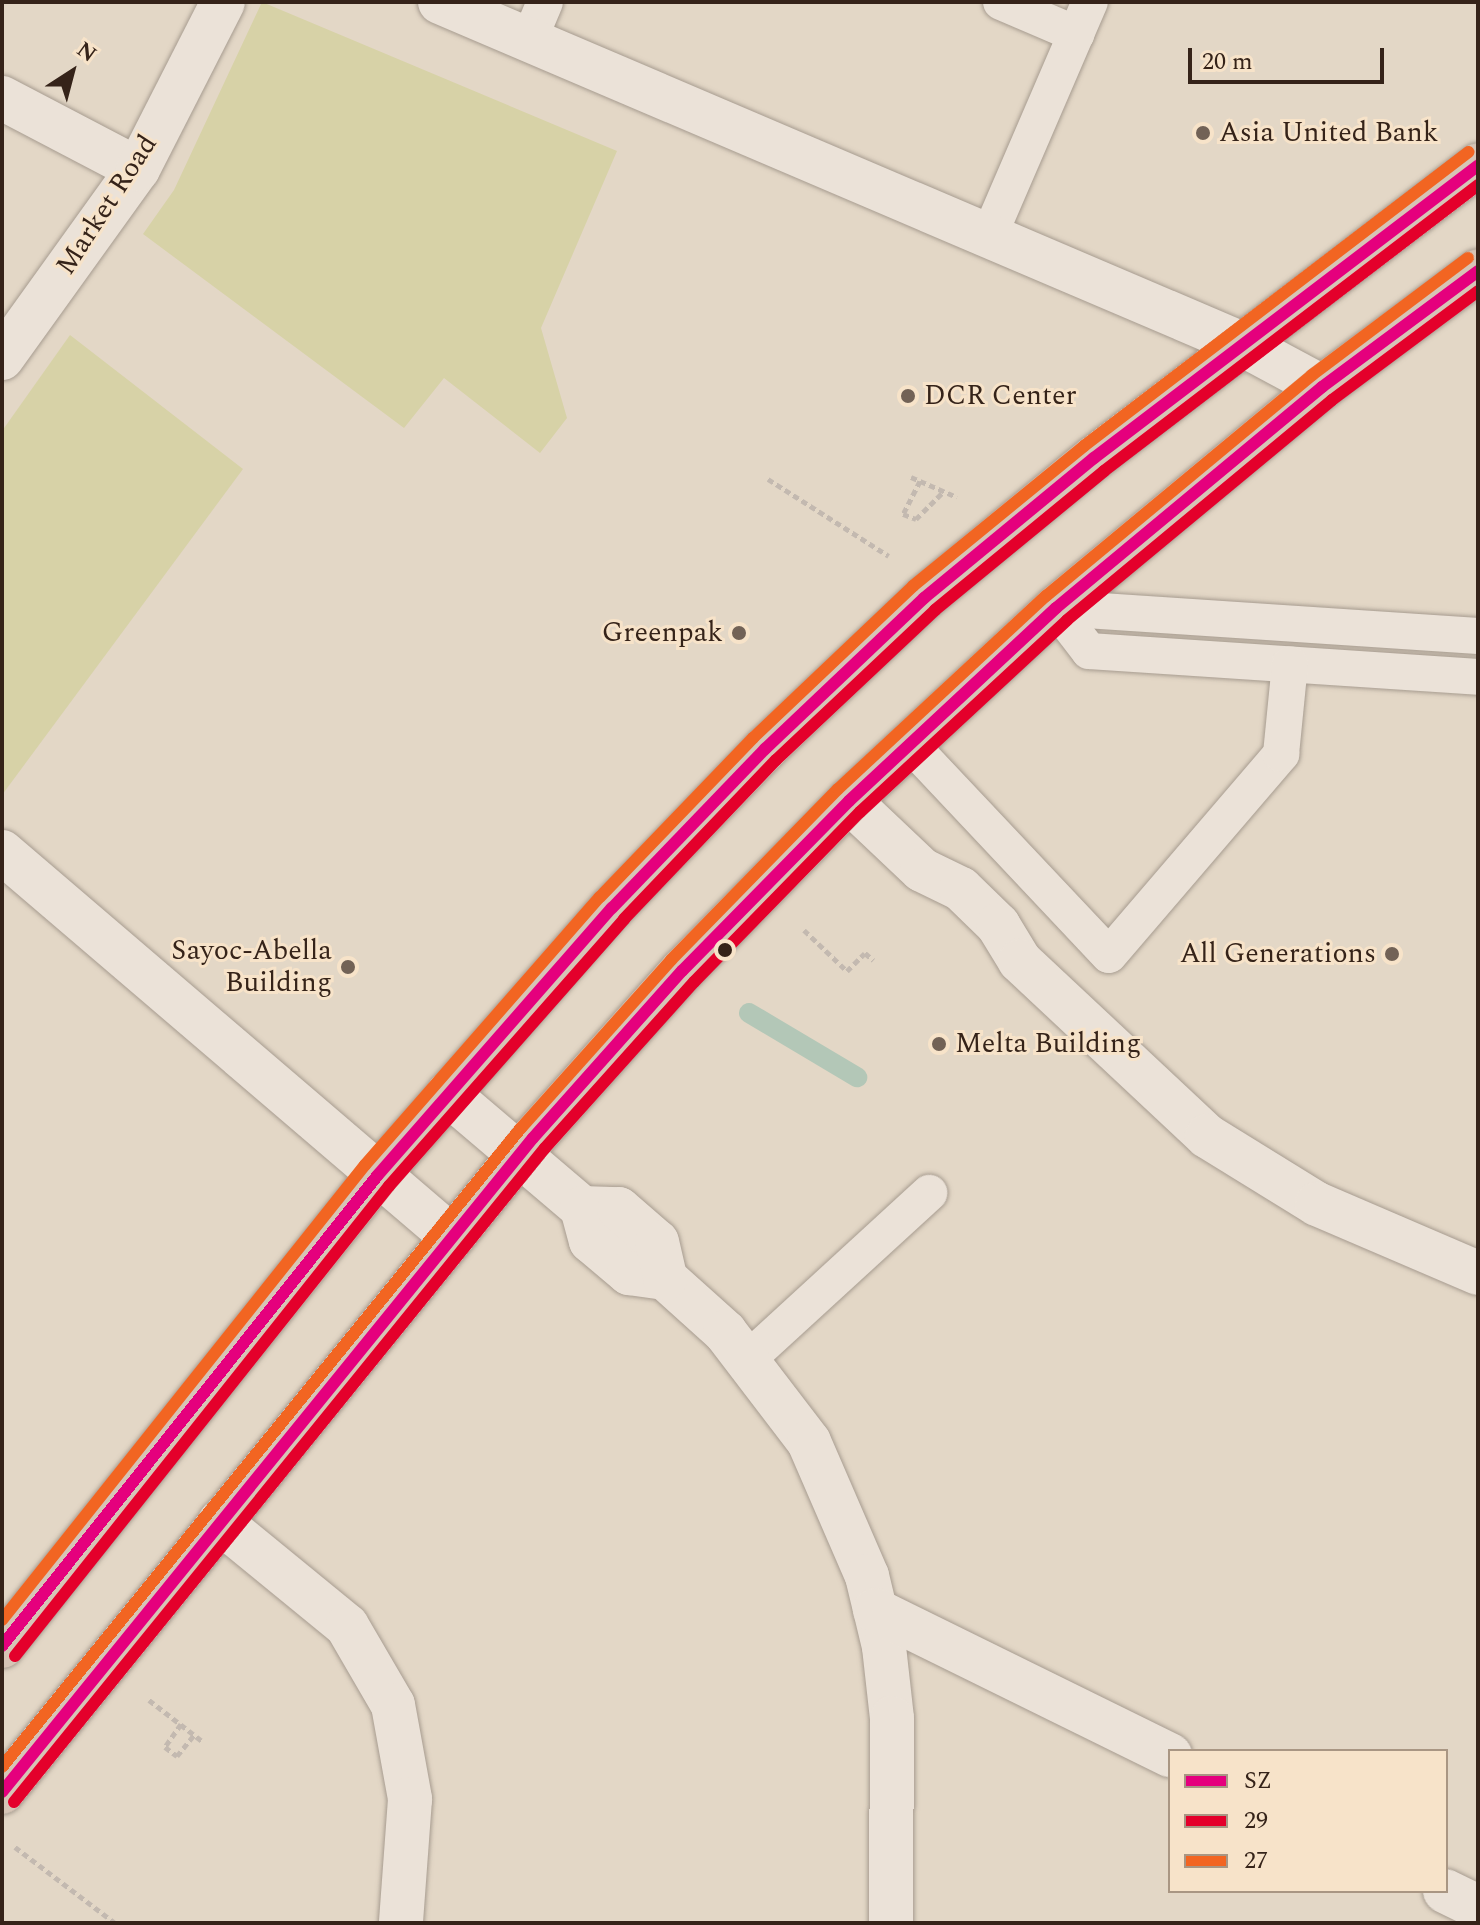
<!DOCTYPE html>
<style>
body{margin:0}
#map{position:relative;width:1480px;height:1925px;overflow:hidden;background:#e3d7c6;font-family:Spectral,serif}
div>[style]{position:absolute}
.green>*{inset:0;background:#d7d2a7}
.stream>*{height:20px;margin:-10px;padding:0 10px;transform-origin:10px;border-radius:10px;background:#b3c7b7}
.path>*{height:5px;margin-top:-2.5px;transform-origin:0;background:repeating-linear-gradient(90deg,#c3b9b0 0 6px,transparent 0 10px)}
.roads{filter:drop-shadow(0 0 2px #a79c90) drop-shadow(0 0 2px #a79c90)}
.lane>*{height:36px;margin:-18px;padding:0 18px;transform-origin:18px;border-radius:18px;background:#ebe2d8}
.street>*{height:44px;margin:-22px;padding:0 22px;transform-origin:22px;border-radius:22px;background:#ebe2d8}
.secondary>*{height:44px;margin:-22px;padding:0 22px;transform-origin:22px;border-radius:22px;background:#ebe2d8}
.highway>*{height:44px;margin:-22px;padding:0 22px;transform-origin:22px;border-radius:22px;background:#d6c5b6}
.bus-1>*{height:12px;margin:-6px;padding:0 6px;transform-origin:6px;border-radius:6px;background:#e5007d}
.bus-2>*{height:12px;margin:-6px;padding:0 6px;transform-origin:6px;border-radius:6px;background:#e4002b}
.bus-3>*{height:12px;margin:-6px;padding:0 6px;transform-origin:6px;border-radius:6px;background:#f26522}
.dots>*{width:22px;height:22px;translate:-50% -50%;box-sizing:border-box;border:4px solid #f7e3c9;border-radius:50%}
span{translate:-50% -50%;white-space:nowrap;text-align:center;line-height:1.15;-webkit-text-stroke:6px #f7e3c9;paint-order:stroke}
.poi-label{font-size:28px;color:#352319}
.left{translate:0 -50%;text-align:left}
.right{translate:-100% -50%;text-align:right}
.street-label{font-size:28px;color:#352319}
.frame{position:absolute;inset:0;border:4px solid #352319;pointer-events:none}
.legend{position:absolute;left:1168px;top:1749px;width:280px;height:144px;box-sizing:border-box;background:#f7e3c9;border:2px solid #a99683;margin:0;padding:10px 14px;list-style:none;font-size:24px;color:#352319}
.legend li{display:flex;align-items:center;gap:16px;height:40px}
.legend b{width:40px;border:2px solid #a99683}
.north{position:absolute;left:32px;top:32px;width:80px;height:80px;-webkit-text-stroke:6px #f7e3c9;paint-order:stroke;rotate:36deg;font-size:22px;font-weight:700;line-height:32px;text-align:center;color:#352319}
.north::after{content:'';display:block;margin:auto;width:28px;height:36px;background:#352319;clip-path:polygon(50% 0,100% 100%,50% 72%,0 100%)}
.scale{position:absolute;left:1188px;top:48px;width:196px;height:36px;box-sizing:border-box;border:4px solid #352319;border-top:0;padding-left:10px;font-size:24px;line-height:28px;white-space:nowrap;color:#352319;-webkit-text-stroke:6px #f7e3c9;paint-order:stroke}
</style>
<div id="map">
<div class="green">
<i style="clip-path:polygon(262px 2px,617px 151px,541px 328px,567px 418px,540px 453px,444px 378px,404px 428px,143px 234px,174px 190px)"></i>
<i style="clip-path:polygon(70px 335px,243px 469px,2px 795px,2px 431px)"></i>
</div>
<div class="stream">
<i style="left:749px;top:1013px;width:126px;rotate:30.7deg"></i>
</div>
<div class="path">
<i style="left:911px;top:477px;width:50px;rotate:23.5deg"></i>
<i style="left:768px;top:479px;width:143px;rotate:32.5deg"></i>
<i style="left:920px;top:481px;width:37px;rotate:117deg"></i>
<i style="left:903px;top:514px;width:14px;rotate:21deg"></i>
<i style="left:916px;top:519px;width:40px;rotate:-45deg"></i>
<i style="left:804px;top:930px;width:59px;rotate:43.6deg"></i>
<i style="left:847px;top:971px;width:25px;rotate:-45deg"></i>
<i style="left:865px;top:953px;width:11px;rotate:41deg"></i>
<i style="left:149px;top:1700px;width:67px;rotate:37.7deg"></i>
<i style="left:181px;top:1724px;width:28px;rotate:125deg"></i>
<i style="left:165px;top:1747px;width:15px;rotate:37deg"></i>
<i style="left:177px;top:1756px;width:27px;rotate:-51deg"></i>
<i style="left:15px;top:1847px;width:126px;rotate:37.2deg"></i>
</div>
<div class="roads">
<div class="lane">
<i style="left:1001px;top:2px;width:82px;rotate:23.1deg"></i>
<i style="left:529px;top:40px;width:41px;rotate:-67.2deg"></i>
<i style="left:989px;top:236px;width:255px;rotate:-66.7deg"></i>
<i style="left:1056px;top:608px;width:54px;rotate:52.5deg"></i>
<i style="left:1089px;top:651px;width:390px;rotate:3.8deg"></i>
<i style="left:1056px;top:608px;width:423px;rotate:3.8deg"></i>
<i style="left:909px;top:743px;width:291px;rotate:46.7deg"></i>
<i style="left:1109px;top:955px;width:265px;rotate:-49.4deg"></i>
<i style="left:1281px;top:754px;width:90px;rotate:-84.3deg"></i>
<i style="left:748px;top:1359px;width:246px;rotate:-42.5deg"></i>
</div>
<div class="street">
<i style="left:2px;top:98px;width:153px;rotate:27.6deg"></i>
<i style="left:849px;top:801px;width:100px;rotate:43.4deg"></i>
<i style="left:922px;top:870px;width:43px;rotate:26deg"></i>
<i style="left:961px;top:889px;width:52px;rotate:44.2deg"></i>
<i style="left:998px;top:925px;width:42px;rotate:58.6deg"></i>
<i style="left:1020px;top:961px;width:256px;rotate:43.1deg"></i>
<i style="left:1207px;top:1136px;width:129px;rotate:31.7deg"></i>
<i style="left:1317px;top:1204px;width:175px;rotate:23.2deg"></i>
<i style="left:448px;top:1094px;width:176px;rotate:40.4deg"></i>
<i style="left:582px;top:1208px;width:34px;rotate:75deg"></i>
<i style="left:591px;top:1241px;width:50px;rotate:40.1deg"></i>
<i style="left:629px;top:1273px;width:36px;rotate:8deg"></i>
<i style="left:665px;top:1278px;width:81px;rotate:42deg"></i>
<i style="left:725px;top:1332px;width:138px;rotate:52.6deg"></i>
<i style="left:809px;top:1442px;width:146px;rotate:66.6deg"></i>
<i style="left:867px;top:1576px;width:73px;rotate:76.5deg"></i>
<i style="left:884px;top:1647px;width:71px;rotate:83.6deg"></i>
<i style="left:892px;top:1718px;width:205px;rotate:90.3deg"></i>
<i style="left:582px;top:1208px;width:37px;rotate:2deg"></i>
<i style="left:619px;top:1209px;width:50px;rotate:41deg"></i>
<i style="left:657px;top:1242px;width:37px;rotate:77deg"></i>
<i style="left:220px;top:1522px;width:164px;rotate:39.3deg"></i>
<i style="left:347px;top:1626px;width:91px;rotate:59.8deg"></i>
<i style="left:393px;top:1705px;width:96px;rotate:79.7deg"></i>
<i style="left:410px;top:1799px;width:124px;rotate:94.2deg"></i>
<i style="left:875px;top:1610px;width:329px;rotate:26.2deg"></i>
<i style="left:1445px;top:1891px;width:37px;rotate:26deg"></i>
</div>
<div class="secondary">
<i style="left:440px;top:2px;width:870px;rotate:23.09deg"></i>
<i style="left:1240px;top:343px;width:93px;rotate:28.2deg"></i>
<i style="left:2px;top:358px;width:233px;rotate:-54.3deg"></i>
<i style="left:138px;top:169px;width:187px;rotate:-63deg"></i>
<i style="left:2px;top:852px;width:592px;rotate:40.55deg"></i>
</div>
<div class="highway">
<i style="left:2px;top:1646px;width:601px;rotate:-51.41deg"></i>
<i style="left:377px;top:1176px;width:356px;rotate:-48.8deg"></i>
<i style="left:612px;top:908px;width:221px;rotate:-46.1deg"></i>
<i style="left:765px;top:749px;width:219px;rotate:-43.5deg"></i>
<i style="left:924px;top:598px;width:220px;rotate:-39.5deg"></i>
<i style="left:1094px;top:458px;width:483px;rotate:-37.3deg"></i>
<i style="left:2px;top:1792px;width:842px;rotate:-50.93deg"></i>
<i style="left:533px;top:1138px;width:224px;rotate:-48.3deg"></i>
<i style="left:682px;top:971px;width:238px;rotate:-45.5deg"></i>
<i style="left:849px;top:801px;width:283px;rotate:-43deg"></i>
<i style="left:1056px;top:608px;width:346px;rotate:-39.7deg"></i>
<i style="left:1322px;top:387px;width:194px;rotate:-36.6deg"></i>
</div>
</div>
<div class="bus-1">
<i style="left:2px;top:1646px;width:601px;rotate:-51.41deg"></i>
<i style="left:377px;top:1176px;width:356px;rotate:-48.8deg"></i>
<i style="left:612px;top:908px;width:221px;rotate:-46.1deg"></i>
<i style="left:765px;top:749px;width:219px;rotate:-43.5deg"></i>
<i style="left:924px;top:598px;width:220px;rotate:-39.5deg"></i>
<i style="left:1094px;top:458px;width:483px;rotate:-37.3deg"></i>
<i style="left:2px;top:1792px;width:842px;rotate:-50.93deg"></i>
<i style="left:533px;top:1138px;width:224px;rotate:-48.3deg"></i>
<i style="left:682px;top:971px;width:238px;rotate:-45.5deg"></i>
<i style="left:849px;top:801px;width:283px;rotate:-43deg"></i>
<i style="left:1056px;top:608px;width:346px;rotate:-39.7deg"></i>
<i style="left:1322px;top:387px;width:194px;rotate:-36.6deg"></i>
</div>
<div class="bus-2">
<i style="left:15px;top:1656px;width:601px;rotate:-51.49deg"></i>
<i style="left:389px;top:1186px;width:356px;rotate:-48.6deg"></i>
<i style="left:624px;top:919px;width:220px;rotate:-46.3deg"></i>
<i style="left:776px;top:760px;width:219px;rotate:-43.3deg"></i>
<i style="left:935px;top:610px;width:219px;rotate:-39.4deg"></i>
<i style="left:1104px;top:471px;width:471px;rotate:-37.4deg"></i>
<i style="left:14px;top:1802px;width:842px;rotate:-50.93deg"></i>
<i style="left:545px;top:1148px;width:223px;rotate:-48.1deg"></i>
<i style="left:694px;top:982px;width:238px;rotate:-45.7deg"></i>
<i style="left:860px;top:812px;width:282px;rotate:-42.8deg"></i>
<i style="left:1067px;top:620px;width:344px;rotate:-39.7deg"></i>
<i style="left:1332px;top:400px;width:182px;rotate:-36.7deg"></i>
</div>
<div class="bus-3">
<i style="left:2px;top:1620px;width:582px;rotate:-51.42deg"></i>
<i style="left:365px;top:1165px;width:356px;rotate:-48.8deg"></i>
<i style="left:600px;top:897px;width:221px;rotate:-46.1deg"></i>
<i style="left:753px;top:738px;width:221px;rotate:-43.5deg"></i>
<i style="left:913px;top:586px;width:221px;rotate:-39.3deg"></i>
<i style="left:1084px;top:446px;width:484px;rotate:-37.4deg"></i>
<i style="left:2px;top:1767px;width:823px;rotate:-50.92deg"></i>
<i style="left:521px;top:1128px;width:225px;rotate:-48.2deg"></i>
<i style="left:671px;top:960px;width:239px;rotate:-45.7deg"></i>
<i style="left:838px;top:789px;width:284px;rotate:-42.9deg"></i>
<i style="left:1046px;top:596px;width:346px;rotate:-39.7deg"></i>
<i style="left:1312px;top:375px;width:195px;rotate:-36.9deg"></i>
</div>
<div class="dots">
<i style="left:1203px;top:133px;background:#726256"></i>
<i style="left:908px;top:396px;background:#726256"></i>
<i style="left:739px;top:633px;background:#726256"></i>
<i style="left:725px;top:950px;background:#352319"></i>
<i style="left:1392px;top:954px;background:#726256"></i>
<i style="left:348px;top:967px;background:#726256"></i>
<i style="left:939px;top:1044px;background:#726256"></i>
</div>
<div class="poi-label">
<span class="left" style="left:1219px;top:133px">Asia United Bank</span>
<span class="left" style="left:924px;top:396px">DCR Center</span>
<span class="right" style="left:723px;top:633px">Greenpak</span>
<span class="right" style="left:332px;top:967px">Sayoc-Abella<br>Building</span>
<span class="right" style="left:1376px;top:954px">All Generations</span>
<span class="left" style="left:955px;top:1044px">Melta Building</span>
</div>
<div class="street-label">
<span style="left:107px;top:205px;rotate:-57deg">Market Road</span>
</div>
<div class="frame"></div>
<ul class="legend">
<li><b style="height:10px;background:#e5007d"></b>SZ</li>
<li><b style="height:10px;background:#e4002b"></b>29</li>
<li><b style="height:10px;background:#f26522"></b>27</li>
</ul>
<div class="north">N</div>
<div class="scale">20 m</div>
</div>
